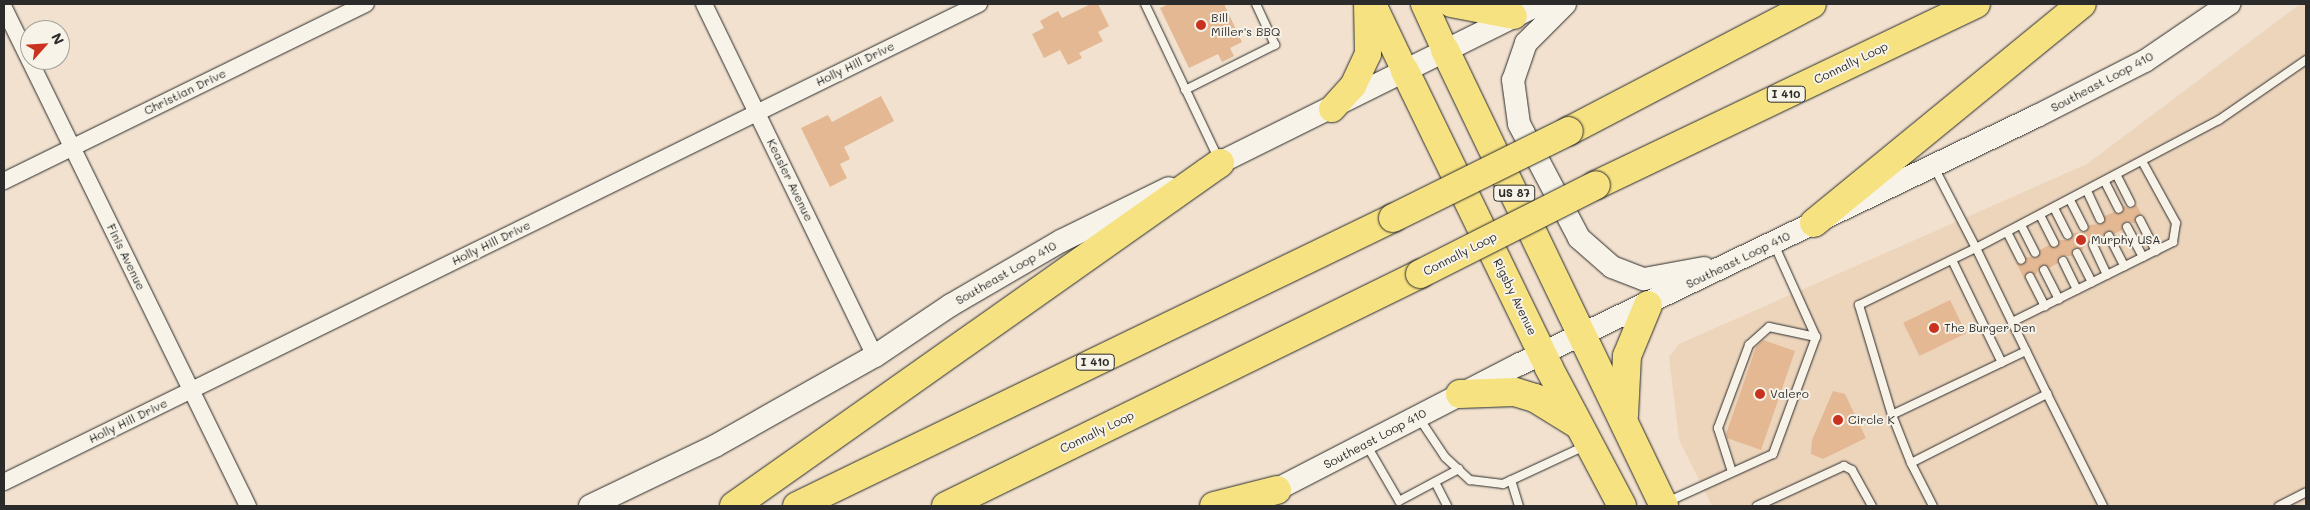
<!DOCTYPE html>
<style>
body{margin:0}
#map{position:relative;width:2310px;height:510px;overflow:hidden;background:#f1e1ce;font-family:Mali,sans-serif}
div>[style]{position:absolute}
.built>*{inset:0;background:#edd5bc}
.building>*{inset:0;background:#e3b893;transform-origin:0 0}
.roads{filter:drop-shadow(0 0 1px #2b2b2b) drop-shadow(0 0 1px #2b2b2b)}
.service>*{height:8px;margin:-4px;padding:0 4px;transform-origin:4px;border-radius:4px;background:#f7f3e8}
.minor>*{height:16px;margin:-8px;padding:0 8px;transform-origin:8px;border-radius:8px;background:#f7f3e8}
.secondary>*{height:22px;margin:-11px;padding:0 11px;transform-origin:11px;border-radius:11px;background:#f7f3e8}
.primary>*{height:26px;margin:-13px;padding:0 13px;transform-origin:13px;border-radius:13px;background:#f6e281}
.trunk>*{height:28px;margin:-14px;padding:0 14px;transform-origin:14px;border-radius:14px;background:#f6e281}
.motorway>*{height:28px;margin:-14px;padding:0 14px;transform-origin:14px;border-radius:14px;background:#f6e281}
.bridges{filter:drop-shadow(0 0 1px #2b2b2b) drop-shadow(0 0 1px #2b2b2b)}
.motorway-bridge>*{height:28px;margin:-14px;padding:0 14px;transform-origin:14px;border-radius:14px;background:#f6e281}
.dots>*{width:14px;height:14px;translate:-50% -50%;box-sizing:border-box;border:2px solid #f7f3e8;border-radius:50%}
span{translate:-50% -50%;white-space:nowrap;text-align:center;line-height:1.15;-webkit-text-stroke:4px #f7f3e8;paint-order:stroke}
.shield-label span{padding:1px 4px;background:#f7f3e8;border:1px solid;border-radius:4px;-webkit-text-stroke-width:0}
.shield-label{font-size:11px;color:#2b2b2b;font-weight:700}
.poi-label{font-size:12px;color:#2b2b2b}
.left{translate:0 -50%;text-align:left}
.street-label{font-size:12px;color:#2b2b2b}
.frame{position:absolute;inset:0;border:5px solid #2b2b2b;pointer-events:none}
.north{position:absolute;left:20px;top:20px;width:50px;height:50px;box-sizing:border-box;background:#f7f3e8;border:1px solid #a5a39c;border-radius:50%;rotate:64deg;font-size:14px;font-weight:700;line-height:20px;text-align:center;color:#2b2b2b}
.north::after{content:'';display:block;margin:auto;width:18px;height:22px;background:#c8321e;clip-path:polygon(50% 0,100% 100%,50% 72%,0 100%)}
</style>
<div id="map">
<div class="built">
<i style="clip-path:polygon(2300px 4px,2306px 4px,2306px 506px,1712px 506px,1679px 440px,1669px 357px,1679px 344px,2087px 164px)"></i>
</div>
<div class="building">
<i style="clip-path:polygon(1091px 4px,1098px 4px,1109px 26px,1098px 32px,1103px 41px,1079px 53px,1082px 58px,1068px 65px,1060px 50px,1044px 58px,1032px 34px,1044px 28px,1040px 21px,1058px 11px,1062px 18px)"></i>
<i style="clip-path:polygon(1169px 4px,1224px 4px,1242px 42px,1230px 48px,1234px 56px,1222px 62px,1218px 54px,1189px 68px,1160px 8px)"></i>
<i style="clip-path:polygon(881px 96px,894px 121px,844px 147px,850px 159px,840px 164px,847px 178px,830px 187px,801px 128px,828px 115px,832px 122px)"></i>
<i style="clip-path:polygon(2136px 204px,2142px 215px,2136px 217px,2135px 223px,2125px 222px,2122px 230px,2114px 234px,2106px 231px,2104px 239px,2090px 240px,2082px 250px,2074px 248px,2072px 256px,2060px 256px,2058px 263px,2049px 268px,2042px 265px,2035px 275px,2028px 272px,2025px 280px,2016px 263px,2023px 265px,2026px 257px,2037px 258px,2040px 250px,2049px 245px,2056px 248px,2059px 240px,2070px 240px,2073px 233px,2086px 232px,2089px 225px,2102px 224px,2105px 216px,2114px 212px,2121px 214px,2124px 206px,2131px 209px)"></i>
<i style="left:1950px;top:300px;width:37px;height:52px;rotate:64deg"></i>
<i style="clip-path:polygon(1763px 340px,1795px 351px,1761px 450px,1727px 438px,1726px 434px,1756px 347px)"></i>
<i style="clip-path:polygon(1833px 391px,1845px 394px,1866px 438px,1823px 459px,1811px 454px,1812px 440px)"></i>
</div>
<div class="roads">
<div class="service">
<i style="left:1145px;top:4px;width:173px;rotate:64.6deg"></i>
<i style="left:1185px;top:90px;width:101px;rotate:-26.6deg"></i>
<i style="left:1275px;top:45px;width:45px;rotate:-114.9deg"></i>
<i style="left:1934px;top:167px;width:91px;rotate:62.6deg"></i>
<i style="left:1976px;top:248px;width:275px;rotate:-27.8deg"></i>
<i style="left:2219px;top:120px;width:106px;rotate:-34.6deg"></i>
<i style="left:2117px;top:176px;width:30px;rotate:63deg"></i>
<i style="left:2105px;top:182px;width:30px;rotate:63deg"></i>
<i style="left:2087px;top:191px;width:31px;rotate:65deg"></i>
<i style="left:2070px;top:200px;width:30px;rotate:63deg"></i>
<i style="left:2054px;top:208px;width:30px;rotate:63deg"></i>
<i style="left:2040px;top:215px;width:31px;rotate:63deg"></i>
<i style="left:2140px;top:220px;width:35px;rotate:63deg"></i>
<i style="left:2021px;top:225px;width:31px;rotate:63deg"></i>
<i style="left:2127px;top:227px;width:34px;rotate:62deg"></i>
<i style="left:2007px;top:232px;width:31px;rotate:63deg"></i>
<i style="left:2109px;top:236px;width:34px;rotate:63deg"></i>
<i style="left:2093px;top:245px;width:33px;rotate:65deg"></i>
<i style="left:1976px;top:248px;width:114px;rotate:64.1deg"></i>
<i style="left:2026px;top:351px;width:148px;rotate:154.5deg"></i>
<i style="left:1892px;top:415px;width:115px;rotate:-106.7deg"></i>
<i style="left:1859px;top:305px;width:130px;rotate:-26deg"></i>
<i style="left:2077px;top:253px;width:33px;rotate:63deg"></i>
<i style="left:1952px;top:260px;width:114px;rotate:64.1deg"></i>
<i style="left:2063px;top:261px;width:32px;rotate:64deg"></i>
<i style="left:2044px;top:270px;width:33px;rotate:63deg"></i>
<i style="left:2030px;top:277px;width:33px;rotate:63deg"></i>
<i style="left:2012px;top:322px;width:180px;rotate:-26.4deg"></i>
<i style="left:2173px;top:242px;width:19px;rotate:-81deg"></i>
<i style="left:2176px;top:223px;width:68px;rotate:-118.8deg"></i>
<i style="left:2047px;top:394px;width:125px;rotate:63.4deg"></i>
<i style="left:1892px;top:415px;width:52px;rotate:68.4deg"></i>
<i style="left:1911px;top:463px;width:153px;rotate:-26.9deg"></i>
<i style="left:2047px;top:394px;width:48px;rotate:-116deg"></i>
<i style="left:1419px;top:418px;width:47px;rotate:56.3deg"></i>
<i style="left:1445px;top:457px;width:34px;rotate:43deg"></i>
<i style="left:1470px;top:480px;width:33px;rotate:7deg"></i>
<i style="left:1503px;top:484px;width:90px;rotate:-24.9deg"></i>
<i style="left:1366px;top:444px;width:66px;rotate:59.9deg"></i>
<i style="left:1399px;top:501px;width:68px;rotate:-28.1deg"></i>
<i style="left:1911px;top:463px;width:48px;rotate:62.9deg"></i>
<i style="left:1732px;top:472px;width:46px;rotate:-107.7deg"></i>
<i style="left:1718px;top:428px;width:89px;rotate:-69.5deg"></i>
<i style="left:1749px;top:345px;width:27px;rotate:-42deg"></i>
<i style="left:1769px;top:327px;width:48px;rotate:12deg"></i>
<i style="left:1511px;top:480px;width:27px;rotate:73deg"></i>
<i style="left:1435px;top:482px;width:27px;rotate:63deg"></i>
<i style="left:1667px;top:502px;width:116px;rotate:-24.4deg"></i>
<i style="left:1773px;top:454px;width:125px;rotate:-69.8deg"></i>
<i style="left:1816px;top:337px;width:102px;rotate:-114.3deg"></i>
<i style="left:1757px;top:506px;width:96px;rotate:-24.7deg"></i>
<i style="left:1844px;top:466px;width:9px;rotate:27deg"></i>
<i style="left:1852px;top:470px;width:41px;rotate:60.9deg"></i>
<i style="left:2279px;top:506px;width:30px;rotate:-27deg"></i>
</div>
<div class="minor">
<i style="left:704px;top:4px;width:391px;rotate:64.1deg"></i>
<i style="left:4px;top:8px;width:555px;rotate:63.9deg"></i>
<i style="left:4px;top:181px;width:403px;rotate:-26.1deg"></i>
<i style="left:4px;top:482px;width:1086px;rotate:-26.12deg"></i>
</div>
<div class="secondary">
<i style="left:1565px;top:4px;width:55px;rotate:135deg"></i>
<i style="left:1526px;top:43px;width:39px;rotate:109deg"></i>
<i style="left:1513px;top:80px;width:44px;rotate:82.2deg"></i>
<i style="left:1519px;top:124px;width:129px;rotate:62.2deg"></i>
<i style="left:1579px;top:238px;width:44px;rotate:41.3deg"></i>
<i style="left:1612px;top:267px;width:34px;rotate:21deg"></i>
<i style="left:1644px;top:279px;width:61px;rotate:-10.4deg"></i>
<i style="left:1205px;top:170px;width:374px;rotate:-26.4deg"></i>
<i style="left:1262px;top:497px;width:290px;rotate:-27.3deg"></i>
<i style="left:1520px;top:364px;width:573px;rotate:-25.63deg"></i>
<i style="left:2037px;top:116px;width:121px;rotate:-27deg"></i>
<i style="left:2145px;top:61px;width:102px;rotate:-34.2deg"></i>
<i style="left:590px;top:506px;width:139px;rotate:-25.6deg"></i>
<i style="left:715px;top:446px;width:184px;rotate:-29.4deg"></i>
<i style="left:875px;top:356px;width:92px;rotate:-33.9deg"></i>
<i style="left:951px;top:305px;width:127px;rotate:-30.2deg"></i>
<i style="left:1061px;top:241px;width:120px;rotate:-26.1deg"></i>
</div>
<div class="primary">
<i style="left:1373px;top:4px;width:74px;rotate:64.5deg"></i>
<i style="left:1424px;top:4px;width:51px;rotate:65.5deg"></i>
<i style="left:1451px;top:4px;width:64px;rotate:10.8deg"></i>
<i style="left:1332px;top:109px;width:31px;rotate:-48deg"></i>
<i style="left:1353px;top:86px;width:35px;rotate:-65deg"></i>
<i style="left:1368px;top:54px;width:50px;rotate:-91.1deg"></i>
</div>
<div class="trunk">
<i style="left:1445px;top:50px;width:506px;rotate:64.35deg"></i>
<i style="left:1405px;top:71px;width:330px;rotate:64.1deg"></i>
<i style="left:1549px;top:368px;width:156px;rotate:62.1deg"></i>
<i style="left:1460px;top:394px;width:55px;rotate:-2.1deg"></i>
<i style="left:1515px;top:392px;width:21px;rotate:17deg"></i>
<i style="left:1535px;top:398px;width:49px;rotate:31.8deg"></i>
<i style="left:1624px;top:415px;width:59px;rotate:-87.1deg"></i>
<i style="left:1627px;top:356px;width:55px;rotate:-67.6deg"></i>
</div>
<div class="motorway">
<i style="left:1569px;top:131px;width:274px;rotate:-27.6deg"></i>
<i style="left:1596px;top:185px;width:421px;rotate:-25.5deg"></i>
<i style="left:1814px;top:223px;width:346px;rotate:-39.3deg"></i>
<i style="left:734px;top:506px;width:595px;rotate:-35.21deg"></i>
<i style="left:797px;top:506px;width:662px;rotate:-25.79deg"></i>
<i style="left:946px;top:506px;width:528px;rotate:-26.08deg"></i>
<i style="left:1214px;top:506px;width:65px;rotate:-14.3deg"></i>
</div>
</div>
<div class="bridges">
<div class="motorway-bridge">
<i style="left:1393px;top:218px;width:196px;rotate:-26.3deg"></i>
<i style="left:1420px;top:274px;width:197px;rotate:-26.8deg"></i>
</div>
</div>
<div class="dots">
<i style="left:1201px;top:25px;background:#c8321e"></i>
<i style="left:2081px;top:240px;background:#c8321e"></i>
<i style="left:1934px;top:328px;background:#c8321e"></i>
<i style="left:1760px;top:394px;background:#c8321e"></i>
<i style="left:1838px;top:420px;background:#c8321e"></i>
</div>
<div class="shield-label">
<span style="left:1786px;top:94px">I 410</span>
<span style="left:1514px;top:193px">US 87</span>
<span style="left:1095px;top:362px">I 410</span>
</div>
<div class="poi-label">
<span class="left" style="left:1211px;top:25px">Bill<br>Miller's BBQ</span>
<span class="left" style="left:2091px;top:240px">Murphy USA</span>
<span class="left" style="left:1944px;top:328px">The Burger Den</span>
<span class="left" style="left:1770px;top:394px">Valero</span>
<span class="left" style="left:1848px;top:420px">Circle K</span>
</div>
<div class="street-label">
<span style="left:1851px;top:63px;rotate:-26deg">Connally Loop</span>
<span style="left:855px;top:64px;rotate:-26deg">Holly Hill Drive</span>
<span style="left:2102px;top:82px;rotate:-28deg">Southeast Loop 410</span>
<span style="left:185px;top:92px;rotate:-26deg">Christian Drive</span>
<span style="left:790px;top:180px;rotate:64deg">Keasler Avenue</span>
<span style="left:491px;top:243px;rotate:-26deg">Holly Hill Drive</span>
<span style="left:1460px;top:254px;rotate:-27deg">Connally Loop</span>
<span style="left:126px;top:257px;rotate:64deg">Finis Avenue</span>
<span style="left:1738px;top:260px;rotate:-26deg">Southeast Loop 410</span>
<span style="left:1006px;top:273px;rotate:-30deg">Southeast Loop 410</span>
<span style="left:1515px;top:297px;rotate:64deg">Rigsby Avenue</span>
<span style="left:128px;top:421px;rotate:-26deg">Holly Hill Drive</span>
<span style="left:1097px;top:432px;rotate:-26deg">Connally Loop</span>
<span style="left:1375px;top:439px;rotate:-28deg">Southeast Loop 410</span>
</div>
<div class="frame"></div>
<div class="north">N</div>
</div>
